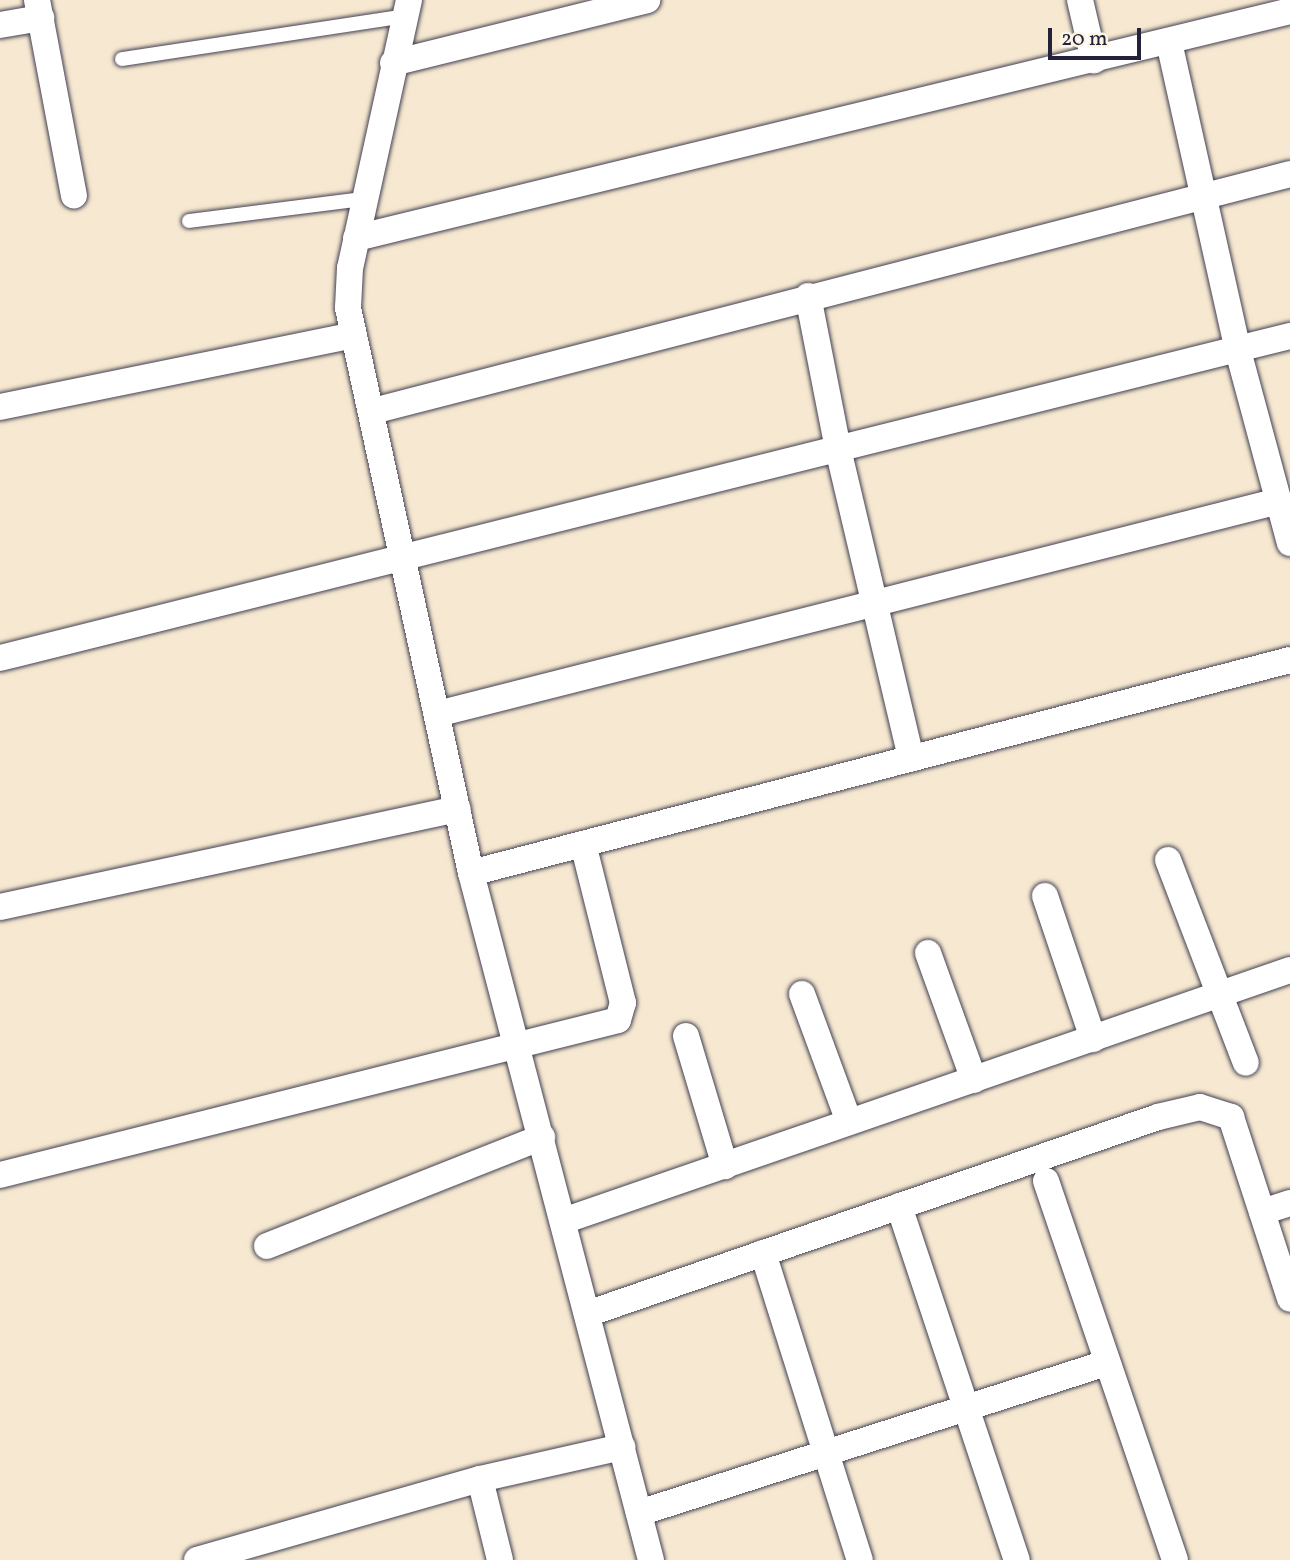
<!DOCTYPE html>
<style>
body{margin:0}
#map{position:relative;width:1290px;height:1560px;overflow:hidden;background:#f7e9d1;font-family:Vollkorn,serif}
div>[style]{position:absolute}
.roads{filter:drop-shadow(0 0 2px #424052) drop-shadow(0 0 2px #424052)}
.service>*{height:14px;margin:-7px;padding:0 7px;transform-origin:7px;border-radius:7px;background:#fff}
.minor>*{height:26px;margin:-13px;padding:0 13px;transform-origin:13px;border-radius:13px;background:#fff}
span{translate:-50% -50%;white-space:nowrap;text-align:center;line-height:1.15;-webkit-text-stroke:6px #fcf5e5;paint-order:stroke}
.scale{position:absolute;left:1048px;top:28px;width:93px;height:32px;box-sizing:border-box;border:4px solid #22223b;border-top:0;padding-left:9px;font-size:21px;line-height:24px;white-space:nowrap;color:#22223b;-webkit-text-stroke:5px #fcf5e5;paint-order:stroke}
</style>
<div id="map">
<div class="roads">
<div class="service">
<i style="left:122px;top:59px;width:286px;rotate:-8.6deg"></i>
<i style="left:189px;top:221px;width:176px;rotate:-7.2deg"></i>
</div>
<div class="minor">
<i style="left:37px;top:0;width:199px;rotate:79.3deg"></i>
<i style="left:409px;top:0;width:274px;rotate:102.4deg"></i>
<i style="left:350px;top:268px;width:40px;rotate:92.9deg"></i>
<i style="left:348px;top:308px;width:578px;rotate:77.72deg"></i>
<i style="left:471px;top:873px;width:710px;rotate:75.32deg"></i>
<i style="left:1080px;top:0;width:62px;rotate:76.9deg"></i>
<i style="left:0;top:25px;width:42px;rotate:-9.7deg"></i>
<i style="left:1169px;top:42px;width:312px;rotate:77.4deg"></i>
<i style="left:1237px;top:347px;width:203px;rotate:74.9deg"></i>
<i style="left:393px;top:63px;width:262px;rotate:-13.9deg"></i>
<i style="left:356px;top:238px;width:961px;rotate:-13.66deg"></i>
<i style="left:808px;top:296px;width:156px;rotate:78.9deg"></i>
<i style="left:838px;top:449px;width:318px;rotate:76.7deg"></i>
<i style="left:0;top:407px;width:361px;rotate:-11.5deg"></i>
<i style="left:373px;top:411px;width:947px;rotate:-14.49deg"></i>
<i style="left:0;top:658px;width:1330px;rotate:-14.02deg"></i>
<i style="left:437px;top:714px;width:869px;rotate:-14.2deg"></i>
<i style="left:1168px;top:860px;width:217px;rotate:69deg"></i>
<i style="left:471px;top:873px;width:846px;rotate:-14.58deg"></i>
<i style="left:1045px;top:896px;width:151px;rotate:71.4deg"></i>
<i style="left:0;top:907px;width:468px;rotate:-12.1deg"></i>
<i style="left:928px;top:953px;width:135px;rotate:70.1deg"></i>
<i style="left:802px;top:994px;width:136px;rotate:69.8deg"></i>
<i style="left:686px;top:1036px;width:136px;rotate:73.3deg"></i>
<i style="left:0;top:1175px;width:637px;rotate:-14.08deg"></i>
<i style="left:618px;top:1020px;width:18px;rotate:-74deg"></i>
<i style="left:623px;top:1003px;width:164px;rotate:-104.1deg"></i>
<i style="left:1046px;top:1181px;width:400px;rotate:71.2deg"></i>
<i style="left:899px;top:1206px;width:373px;rotate:71.6deg"></i>
<i style="left:1262px;top:1212px;width:29px;rotate:-18deg"></i>
<i style="left:563px;top:1221px;width:769px;rotate:-19.05deg"></i>
<i style="left:267px;top:1246px;width:296px;rotate:-21.6deg"></i>
<i style="left:763px;top:1253px;width:322px;rotate:72.5deg"></i>
<i style="left:587px;top:1314px;width:604px;rotate:-19.03deg"></i>
<i style="left:1158px;top:1117px;width:43px;rotate:-13.4deg"></i>
<i style="left:1200px;top:1107px;width:33px;rotate:18deg"></i>
<i style="left:1231px;top:1117px;width:191px;rotate:72deg"></i>
<i style="left:480px;top:1479px;width:83px;rotate:76.1deg"></i>
<i style="left:639px;top:1513px;width:491px;rotate:-17.8deg"></i>
<i style="left:197px;top:1560px;width:294px;rotate:-16deg"></i>
<i style="left:480px;top:1479px;width:146px;rotate:-12.7deg"></i>
</div>
</div>
<div class="scale">20 m</div>
</div>
